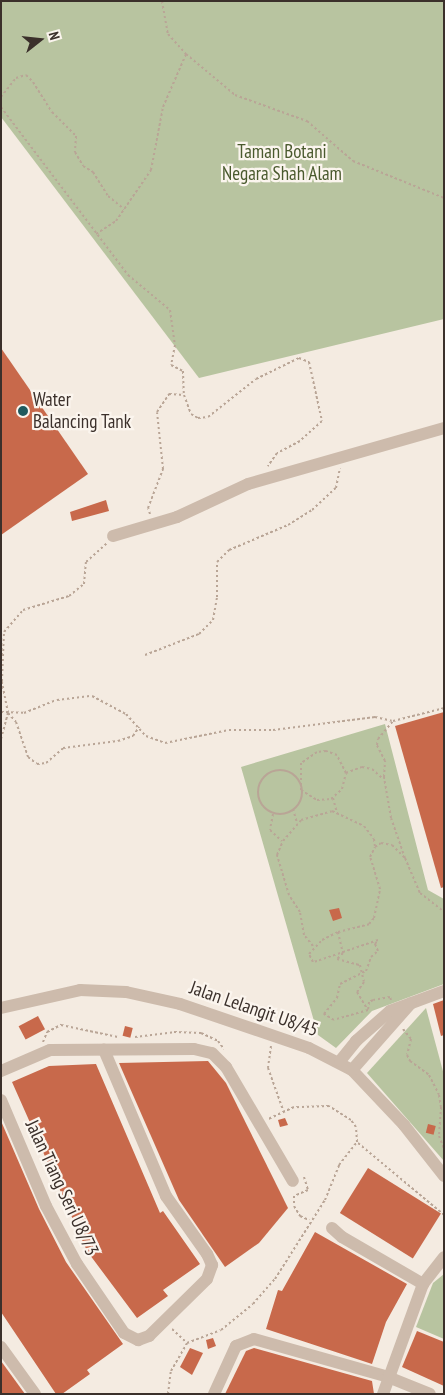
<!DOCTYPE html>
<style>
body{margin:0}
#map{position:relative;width:445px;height:1395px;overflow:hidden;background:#f4ebe1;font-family:"PT Sans Narrow",sans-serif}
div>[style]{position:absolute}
.green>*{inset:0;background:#b8c4a0}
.building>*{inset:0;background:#c8694b;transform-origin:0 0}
.path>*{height:2px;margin-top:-1px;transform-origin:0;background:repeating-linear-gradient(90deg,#b9a596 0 2.5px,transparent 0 5px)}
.path>.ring{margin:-1px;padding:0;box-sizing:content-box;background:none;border:2px solid #b9a596;border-radius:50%}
.minor>*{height:12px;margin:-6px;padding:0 6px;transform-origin:6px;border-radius:6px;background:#cdbbac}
.dots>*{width:14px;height:14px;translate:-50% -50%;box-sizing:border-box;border:2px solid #fbf5ee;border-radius:50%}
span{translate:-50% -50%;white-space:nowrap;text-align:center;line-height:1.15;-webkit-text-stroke:4.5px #fbf5ee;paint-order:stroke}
.park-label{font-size:19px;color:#4a5a2e}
.poi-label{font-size:19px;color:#3b302b}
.left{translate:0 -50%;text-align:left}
.street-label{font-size:19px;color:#3b302b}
.frame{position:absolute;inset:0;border:2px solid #3b302b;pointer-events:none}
.north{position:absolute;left:15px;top:15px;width:50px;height:50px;-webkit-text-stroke:4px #fbf5ee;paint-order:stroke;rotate:74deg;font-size:14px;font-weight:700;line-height:20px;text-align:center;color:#3b302b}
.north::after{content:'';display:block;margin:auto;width:18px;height:22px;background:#3b302b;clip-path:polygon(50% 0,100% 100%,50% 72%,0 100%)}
</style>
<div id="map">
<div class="green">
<i style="clip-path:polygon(1px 1px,444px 1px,444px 319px,199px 378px,1px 117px)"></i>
<i style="clip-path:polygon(385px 724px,428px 890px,444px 899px,444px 984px,372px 1011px,336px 1048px,318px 1035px,241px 767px)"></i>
<i style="clip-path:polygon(426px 1008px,444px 1075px,444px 1161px,367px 1073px)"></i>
<i style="clip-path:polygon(444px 1274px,444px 1339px,416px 1327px,433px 1283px)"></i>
</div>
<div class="building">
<i style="clip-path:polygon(1px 348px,88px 474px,1px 535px)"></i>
<i style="clip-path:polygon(106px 500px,109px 511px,72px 521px,70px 512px)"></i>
<i style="clip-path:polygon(444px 712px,444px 887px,441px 888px,395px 726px)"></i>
<i style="clip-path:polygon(339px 908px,342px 918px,333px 921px,329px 910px)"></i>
<i style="clip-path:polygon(444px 1000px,444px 1035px,441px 1036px,433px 1004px)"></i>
<i style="left:38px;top:1016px;width:15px;height:22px;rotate:62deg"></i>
<i style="left:125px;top:1026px;width:8px;height:10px;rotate:14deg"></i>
<i style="clip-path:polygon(208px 1061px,226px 1083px,288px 1208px,259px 1243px,225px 1267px,179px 1200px,119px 1063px)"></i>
<i style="clip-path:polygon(96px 1064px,160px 1213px,163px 1211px,200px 1264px,163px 1290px,168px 1296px,137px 1318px,87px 1251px,12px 1082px,49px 1066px)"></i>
<i style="clip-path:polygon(285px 1118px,288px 1125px,280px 1127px,278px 1120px)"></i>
<i style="clip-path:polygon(1px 1121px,39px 1209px,66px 1262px,123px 1344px,87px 1370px,90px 1374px,62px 1394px,56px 1394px,1px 1312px)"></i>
<i style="left:428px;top:1124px;width:8px;height:9px;rotate:14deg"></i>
<i style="left:368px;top:1168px;width:86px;height:53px;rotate:32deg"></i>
<i style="clip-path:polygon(315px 1232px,407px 1284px,386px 1322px,372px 1364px,266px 1329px,278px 1290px,282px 1291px)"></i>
<i style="clip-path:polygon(417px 1331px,444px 1342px,444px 1386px,402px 1367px)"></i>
<i style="clip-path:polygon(213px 1338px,216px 1346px,208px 1349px,206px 1340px)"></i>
<i style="clip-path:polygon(190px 1348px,203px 1353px,192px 1375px,180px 1367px)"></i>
<i style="clip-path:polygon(254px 1348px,372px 1381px,374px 1394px,225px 1394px,246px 1351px)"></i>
<i style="clip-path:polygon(1px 1361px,25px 1394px,1px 1394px)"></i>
</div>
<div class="path">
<i style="left:162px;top:1px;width:34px;rotate:80deg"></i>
<i style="left:168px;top:34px;width:27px;rotate:48deg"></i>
<i style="left:186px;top:54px;width:64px;rotate:39.9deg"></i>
<i style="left:235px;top:95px;width:77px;rotate:19.9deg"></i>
<i style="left:307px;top:121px;width:61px;rotate:41deg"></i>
<i style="left:353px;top:161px;width:98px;rotate:22.1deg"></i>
<i style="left:1px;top:97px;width:24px;rotate:-52deg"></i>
<i style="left:16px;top:78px;width:10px;rotate:-17deg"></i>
<i style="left:26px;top:75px;width:10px;rotate:45deg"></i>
<i style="left:33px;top:82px;width:36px;rotate:58deg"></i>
<i style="left:52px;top:112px;width:34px;rotate:45deg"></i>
<i style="left:76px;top:136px;width:16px;rotate:94deg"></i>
<i style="left:75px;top:152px;width:16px;rotate:60deg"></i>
<i style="left:83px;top:166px;width:12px;rotate:31deg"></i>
<i style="left:93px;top:172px;width:28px;rotate:58deg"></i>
<i style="left:108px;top:196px;width:21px;rotate:39deg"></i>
<i style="left:1px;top:107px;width:211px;rotate:52.9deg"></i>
<i style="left:128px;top:275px;width:55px;rotate:39.8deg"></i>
<i style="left:170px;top:310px;width:35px;rotate:82deg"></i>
<i style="left:175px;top:345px;width:20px;rotate:101deg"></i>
<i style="left:171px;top:365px;width:13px;rotate:27deg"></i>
<i style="left:183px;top:371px;width:24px;rotate:88deg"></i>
<i style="left:184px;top:395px;width:20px;rotate:70deg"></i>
<i style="left:191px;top:414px;width:8px;rotate:30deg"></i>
<i style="left:198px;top:418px;width:10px;rotate:-6deg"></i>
<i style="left:208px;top:417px;width:61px;rotate:-38.4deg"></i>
<i style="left:256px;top:379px;width:48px;rotate:-26deg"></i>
<i style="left:299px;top:358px;width:11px;rotate:22deg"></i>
<i style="left:309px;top:362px;width:60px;rotate:77.6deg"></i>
<i style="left:322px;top:421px;width:30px;rotate:138deg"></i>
<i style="left:300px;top:441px;width:26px;rotate:152deg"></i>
<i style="left:277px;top:453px;width:16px;rotate:125deg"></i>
<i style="left:96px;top:234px;width:24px;rotate:-33deg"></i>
<i style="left:116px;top:221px;width:62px;rotate:-55.5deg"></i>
<i style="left:151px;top:170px;width:64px;rotate:-79.2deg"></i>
<i style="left:163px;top:107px;width:58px;rotate:-66.5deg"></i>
<i style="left:150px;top:514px;width:6px;rotate:-108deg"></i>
<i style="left:148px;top:508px;width:42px;rotate:-69deg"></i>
<i style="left:163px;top:469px;width:57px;rotate:-96deg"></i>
<i style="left:157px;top:412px;width:22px;rotate:-56deg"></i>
<i style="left:169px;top:394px;width:15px;rotate:4deg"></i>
<i style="left:145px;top:655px;width:58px;rotate:-21.3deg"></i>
<i style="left:199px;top:634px;width:20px;rotate:-45deg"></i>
<i style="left:213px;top:620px;width:23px;rotate:-80deg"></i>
<i style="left:217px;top:597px;width:35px;rotate:-90deg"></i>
<i style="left:217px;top:562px;width:17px;rotate:-45deg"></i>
<i style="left:229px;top:550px;width:64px;rotate:-23deg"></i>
<i style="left:288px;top:525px;width:28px;rotate:-32deg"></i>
<i style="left:312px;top:510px;width:33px;rotate:-43deg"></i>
<i style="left:336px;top:488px;width:20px;rotate:-79deg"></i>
<i style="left:1px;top:712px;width:23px;rotate:2deg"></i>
<i style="left:24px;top:713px;width:35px;rotate:-22deg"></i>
<i style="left:57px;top:700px;width:35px;rotate:-7deg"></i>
<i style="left:92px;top:696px;width:38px;rotate:28deg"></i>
<i style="left:126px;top:714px;width:30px;rotate:48deg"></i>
<i style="left:146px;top:736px;width:20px;rotate:20deg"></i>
<i style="left:165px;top:743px;width:65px;rotate:-11.5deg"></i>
<i style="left:229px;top:730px;width:44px"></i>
<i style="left:273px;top:730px;width:103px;rotate:-7.3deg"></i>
<i style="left:375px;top:717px;width:17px;rotate:13deg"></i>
<i style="left:8px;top:713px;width:12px;rotate:48deg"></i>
<i style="left:16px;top:722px;width:37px;rotate:71deg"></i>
<i style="left:28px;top:757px;width:11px;rotate:38deg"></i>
<i style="left:37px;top:764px;width:9px;rotate:-6deg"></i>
<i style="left:46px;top:763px;width:23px;rotate:-41deg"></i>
<i style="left:63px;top:748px;width:55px;rotate:-7.3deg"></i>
<i style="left:118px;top:741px;width:16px;rotate:-18deg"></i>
<i style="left:133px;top:736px;width:11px;rotate:-56deg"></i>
<i style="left:1px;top:739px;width:27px;rotate:-75deg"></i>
<i style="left:8px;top:713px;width:33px;rotate:-101deg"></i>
<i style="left:2px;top:681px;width:49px;rotate:-87.7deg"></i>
<i style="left:4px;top:632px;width:29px;rotate:-49deg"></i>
<i style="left:23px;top:610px;width:48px;rotate:-16.9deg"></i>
<i style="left:69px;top:596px;width:19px;rotate:-39deg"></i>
<i style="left:84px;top:584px;width:22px;rotate:-85deg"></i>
<i style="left:86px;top:562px;width:28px;rotate:-42deg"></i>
<i class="ring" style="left:258px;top:770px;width:42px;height:42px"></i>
<i style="left:346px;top:773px;width:20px;rotate:-117deg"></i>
<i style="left:337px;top:755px;width:12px;rotate:-160deg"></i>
<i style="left:326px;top:751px;width:9px;rotate:174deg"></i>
<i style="left:317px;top:752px;width:19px;rotate:145deg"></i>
<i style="left:301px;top:763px;width:27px;rotate:90deg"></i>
<i style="left:301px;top:790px;width:19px;rotate:32deg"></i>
<i style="left:317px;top:800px;width:14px;rotate:-4deg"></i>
<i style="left:331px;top:799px;width:15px;rotate:-42deg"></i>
<i style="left:342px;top:789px;width:16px;rotate:-76deg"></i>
<i style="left:346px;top:773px;width:17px;rotate:-21deg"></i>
<i style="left:362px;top:767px;width:10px;rotate:11deg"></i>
<i style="left:372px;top:769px;width:15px;rotate:42deg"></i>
<i style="left:333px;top:798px;width:16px;rotate:75deg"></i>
<i style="left:293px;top:809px;width:15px;rotate:74deg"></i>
<i style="left:273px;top:814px;width:16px;rotate:101deg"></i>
<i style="left:270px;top:830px;width:16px;rotate:43deg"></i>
<i style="left:405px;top:858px;width:38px;rotate:67deg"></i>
<i style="left:420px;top:893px;width:31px;rotate:38deg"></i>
<i style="left:338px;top:932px;width:22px;rotate:77deg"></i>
<i style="left:343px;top:953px;width:8px;rotate:135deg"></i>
<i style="left:337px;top:959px;width:24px;rotate:15deg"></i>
<i style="left:360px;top:965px;width:17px;rotate:77deg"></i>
<i style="left:364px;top:982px;width:12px;rotate:125deg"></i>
<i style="left:357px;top:992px;width:21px;rotate:59deg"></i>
<i style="left:313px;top:946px;width:14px;rotate:-129deg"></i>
<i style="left:304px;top:935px;width:23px;rotate:-100deg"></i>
<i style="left:300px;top:912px;width:20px;rotate:-123deg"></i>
<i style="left:289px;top:895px;width:42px;rotate:-106.7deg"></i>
<i style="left:277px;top:855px;width:15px;rotate:-67deg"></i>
<i style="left:283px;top:841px;width:28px;rotate:-49deg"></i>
<i style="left:301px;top:820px;width:32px;rotate:-16deg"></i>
<i style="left:332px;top:811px;width:35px;rotate:25deg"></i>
<i style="left:364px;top:826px;width:16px;rotate:52deg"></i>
<i style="left:374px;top:839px;width:8px;rotate:83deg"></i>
<i style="left:391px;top:1000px;width:3px;rotate:-108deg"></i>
<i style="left:390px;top:997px;width:17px;rotate:170deg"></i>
<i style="left:373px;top:1000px;width:4px;rotate:153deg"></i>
<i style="left:369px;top:1002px;width:8px;rotate:97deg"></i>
<i style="left:368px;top:1010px;width:35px;rotate:164deg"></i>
<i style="left:334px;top:1020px;width:12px;rotate:-149deg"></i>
<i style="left:324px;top:1014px;width:21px;rotate:-51deg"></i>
<i style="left:337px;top:998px;width:14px;rotate:-78deg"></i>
<i style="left:340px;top:984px;width:29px;rotate:-27deg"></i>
<i style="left:366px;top:971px;width:15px;rotate:-70deg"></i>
<i style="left:371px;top:957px;width:9px;rotate:-41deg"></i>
<i style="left:378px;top:951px;width:8px;rotate:-113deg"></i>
<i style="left:375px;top:944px;width:5px;rotate:-53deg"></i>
<i style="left:378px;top:940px;width:65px;rotate:161deg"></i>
<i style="left:317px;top:961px;width:4px;rotate:166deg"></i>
<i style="left:313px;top:962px;width:9px;rotate:-117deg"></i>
<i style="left:309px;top:954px;width:19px;rotate:-47deg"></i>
<i style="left:322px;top:940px;width:18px;rotate:-27deg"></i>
<i style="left:338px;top:932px;width:32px;rotate:-14deg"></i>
<i style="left:369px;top:924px;width:8px;rotate:-50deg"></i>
<i style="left:374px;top:918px;width:30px;rotate:-78deg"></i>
<i style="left:380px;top:889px;width:34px;rotate:-107deg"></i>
<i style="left:370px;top:857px;width:11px;rotate:-63deg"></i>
<i style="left:375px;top:847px;width:7px;rotate:-34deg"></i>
<i style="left:381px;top:843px;width:11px;rotate:10deg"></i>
<i style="left:392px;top:845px;width:18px;rotate:45deg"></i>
<i style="left:405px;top:858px;width:42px;rotate:-109.3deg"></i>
<i style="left:391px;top:818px;width:42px;rotate:-99.7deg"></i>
<i style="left:384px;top:777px;width:16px;rotate:-86deg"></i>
<i style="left:385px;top:761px;width:18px;rotate:-117deg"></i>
<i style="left:377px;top:745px;width:6px;rotate:-81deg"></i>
<i style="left:378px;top:739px;width:23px;rotate:-50deg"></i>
<i style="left:393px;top:721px;width:53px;rotate:-14.3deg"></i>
<i style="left:403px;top:1029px;width:13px;rotate:51deg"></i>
<i style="left:411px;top:1039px;width:16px;rotate:104deg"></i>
<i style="left:407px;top:1055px;width:7px;rotate:63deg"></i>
<i style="left:410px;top:1061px;width:24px;rotate:36deg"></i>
<i style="left:429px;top:1075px;width:22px;rotate:63deg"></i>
<i style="left:439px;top:1095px;width:12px;rotate:81deg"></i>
<i style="left:441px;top:1107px;width:29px;rotate:94deg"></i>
<i style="left:439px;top:1136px;width:14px;rotate:69deg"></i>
<i style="left:135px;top:1037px;width:39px;rotate:-7deg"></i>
<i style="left:174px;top:1032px;width:27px;rotate:2deg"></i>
<i style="left:201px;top:1033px;width:19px;rotate:25deg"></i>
<i style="left:218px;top:1041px;width:10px;rotate:53deg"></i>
<i style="left:43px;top:1042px;width:11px;rotate:-68deg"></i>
<i style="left:47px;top:1032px;width:16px;rotate:-27deg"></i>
<i style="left:61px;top:1025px;width:58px;rotate:11.9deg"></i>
<i style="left:271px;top:1046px;width:22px;rotate:98deg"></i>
<i style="left:268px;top:1068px;width:45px;rotate:70.3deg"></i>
<i style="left:358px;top:1143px;width:112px;rotate:39.9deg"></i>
<i style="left:304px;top:1177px;width:14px;rotate:73deg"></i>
<i style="left:308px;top:1190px;width:15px;rotate:157deg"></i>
<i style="left:294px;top:1196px;width:10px;rotate:90deg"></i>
<i style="left:294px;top:1206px;width:12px;rotate:59deg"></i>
<i style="left:300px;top:1216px;width:10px;rotate:24deg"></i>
<i style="left:172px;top:1329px;width:21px;rotate:43deg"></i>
<i style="left:168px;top:1394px;width:23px;rotate:-83deg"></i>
<i style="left:171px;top:1371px;width:32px;rotate:-60deg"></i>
<i style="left:187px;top:1343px;width:36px;rotate:-21deg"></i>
<i style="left:221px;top:1330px;width:41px;rotate:-39.1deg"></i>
<i style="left:253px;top:1304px;width:33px;rotate:-49deg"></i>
<i style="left:275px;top:1279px;width:93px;rotate:-57.7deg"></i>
<i style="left:325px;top:1200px;width:38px;rotate:-68deg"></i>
<i style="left:339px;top:1165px;width:29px;rotate:-52deg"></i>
<i style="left:357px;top:1142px;width:15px;rotate:-94deg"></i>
<i style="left:356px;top:1127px;width:9px;rotate:-126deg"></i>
<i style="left:351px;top:1120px;width:26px;rotate:-148deg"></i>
<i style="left:329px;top:1106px;width:35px;rotate:178deg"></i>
<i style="left:294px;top:1107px;width:29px;rotate:155deg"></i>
</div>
<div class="minor">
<i style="left:113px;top:536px;width:67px;rotate:-16.5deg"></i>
<i style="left:177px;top:517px;width:78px;rotate:-24.9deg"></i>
<i style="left:248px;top:484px;width:204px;rotate:-15.9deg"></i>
<i style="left:1px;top:1008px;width:81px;rotate:-12.8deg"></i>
<i style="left:80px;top:990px;width:46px;rotate:2.5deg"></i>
<i style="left:126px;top:992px;width:55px;rotate:12.5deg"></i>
<i style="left:180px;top:1004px;width:136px;rotate:18.8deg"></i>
<i style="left:309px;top:1048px;width:48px;rotate:27.1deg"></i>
<i style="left:352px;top:1070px;width:76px;rotate:46.6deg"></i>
<i style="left:404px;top:1125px;width:65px;rotate:51.9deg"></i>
<i style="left:340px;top:1061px;width:26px;rotate:-51deg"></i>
<i style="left:356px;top:1041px;width:45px;rotate:-41.4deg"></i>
<i style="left:390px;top:1011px;width:58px;rotate:-20.3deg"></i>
<i style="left:352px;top:1070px;width:89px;rotate:-48.6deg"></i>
<i style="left:1px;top:1071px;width:53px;rotate:-23.2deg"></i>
<i style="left:50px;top:1050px;width:144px;rotate:-0.4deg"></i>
<i style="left:194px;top:1049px;width:18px;rotate:13deg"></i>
<i style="left:212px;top:1053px;width:20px;rotate:45deg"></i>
<i style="left:226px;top:1067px;width:132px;rotate:59.6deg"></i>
<i style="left:1px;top:1100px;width:115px;rotate:67deg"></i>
<i style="left:46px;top:1206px;width:66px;rotate:61.9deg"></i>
<i style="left:77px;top:1264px;width:83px;rotate:55.7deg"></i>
<i style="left:124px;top:1333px;width:16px;rotate:27deg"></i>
<i style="left:138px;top:1340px;width:12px;rotate:-20deg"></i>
<i style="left:149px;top:1336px;width:81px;rotate:-44.5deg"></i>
<i style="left:207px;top:1279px;width:15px;rotate:-70deg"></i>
<i style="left:212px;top:1265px;width:12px;rotate:-114deg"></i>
<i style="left:207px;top:1254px;width:71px;rotate:-125.3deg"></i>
<i style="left:166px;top:1196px;width:159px;rotate:-113deg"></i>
<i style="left:332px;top:1228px;width:13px;rotate:42deg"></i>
<i style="left:342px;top:1237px;width:94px;rotate:30.1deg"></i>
<i style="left:1px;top:1347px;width:58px;rotate:54.1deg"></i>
<i style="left:214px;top:1394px;width:53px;rotate:-65.4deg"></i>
<i style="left:236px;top:1346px;width:19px;rotate:-21deg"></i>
<i style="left:254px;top:1339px;width:139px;rotate:15.8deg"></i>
<i style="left:388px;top:1377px;width:45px;rotate:22deg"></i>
<i style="left:383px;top:1394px;width:117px;rotate:-70deg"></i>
<i style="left:423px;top:1284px;width:34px;rotate:-52deg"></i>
</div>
<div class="dots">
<i style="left:23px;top:411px;background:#1f5a5e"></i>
</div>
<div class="park-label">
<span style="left:282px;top:163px">Taman Botani<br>Negara Shah Alam</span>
</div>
<div class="poi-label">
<span class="left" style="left:33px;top:411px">Water<br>Balancing Tank</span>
</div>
<div class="street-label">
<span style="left:254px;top:1009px;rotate:19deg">Jalan Lelangit U8/45</span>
<span style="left:62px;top:1188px;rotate:65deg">Jalan Tiang Seri U8/73</span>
</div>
<div class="frame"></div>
<div class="north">N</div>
</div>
